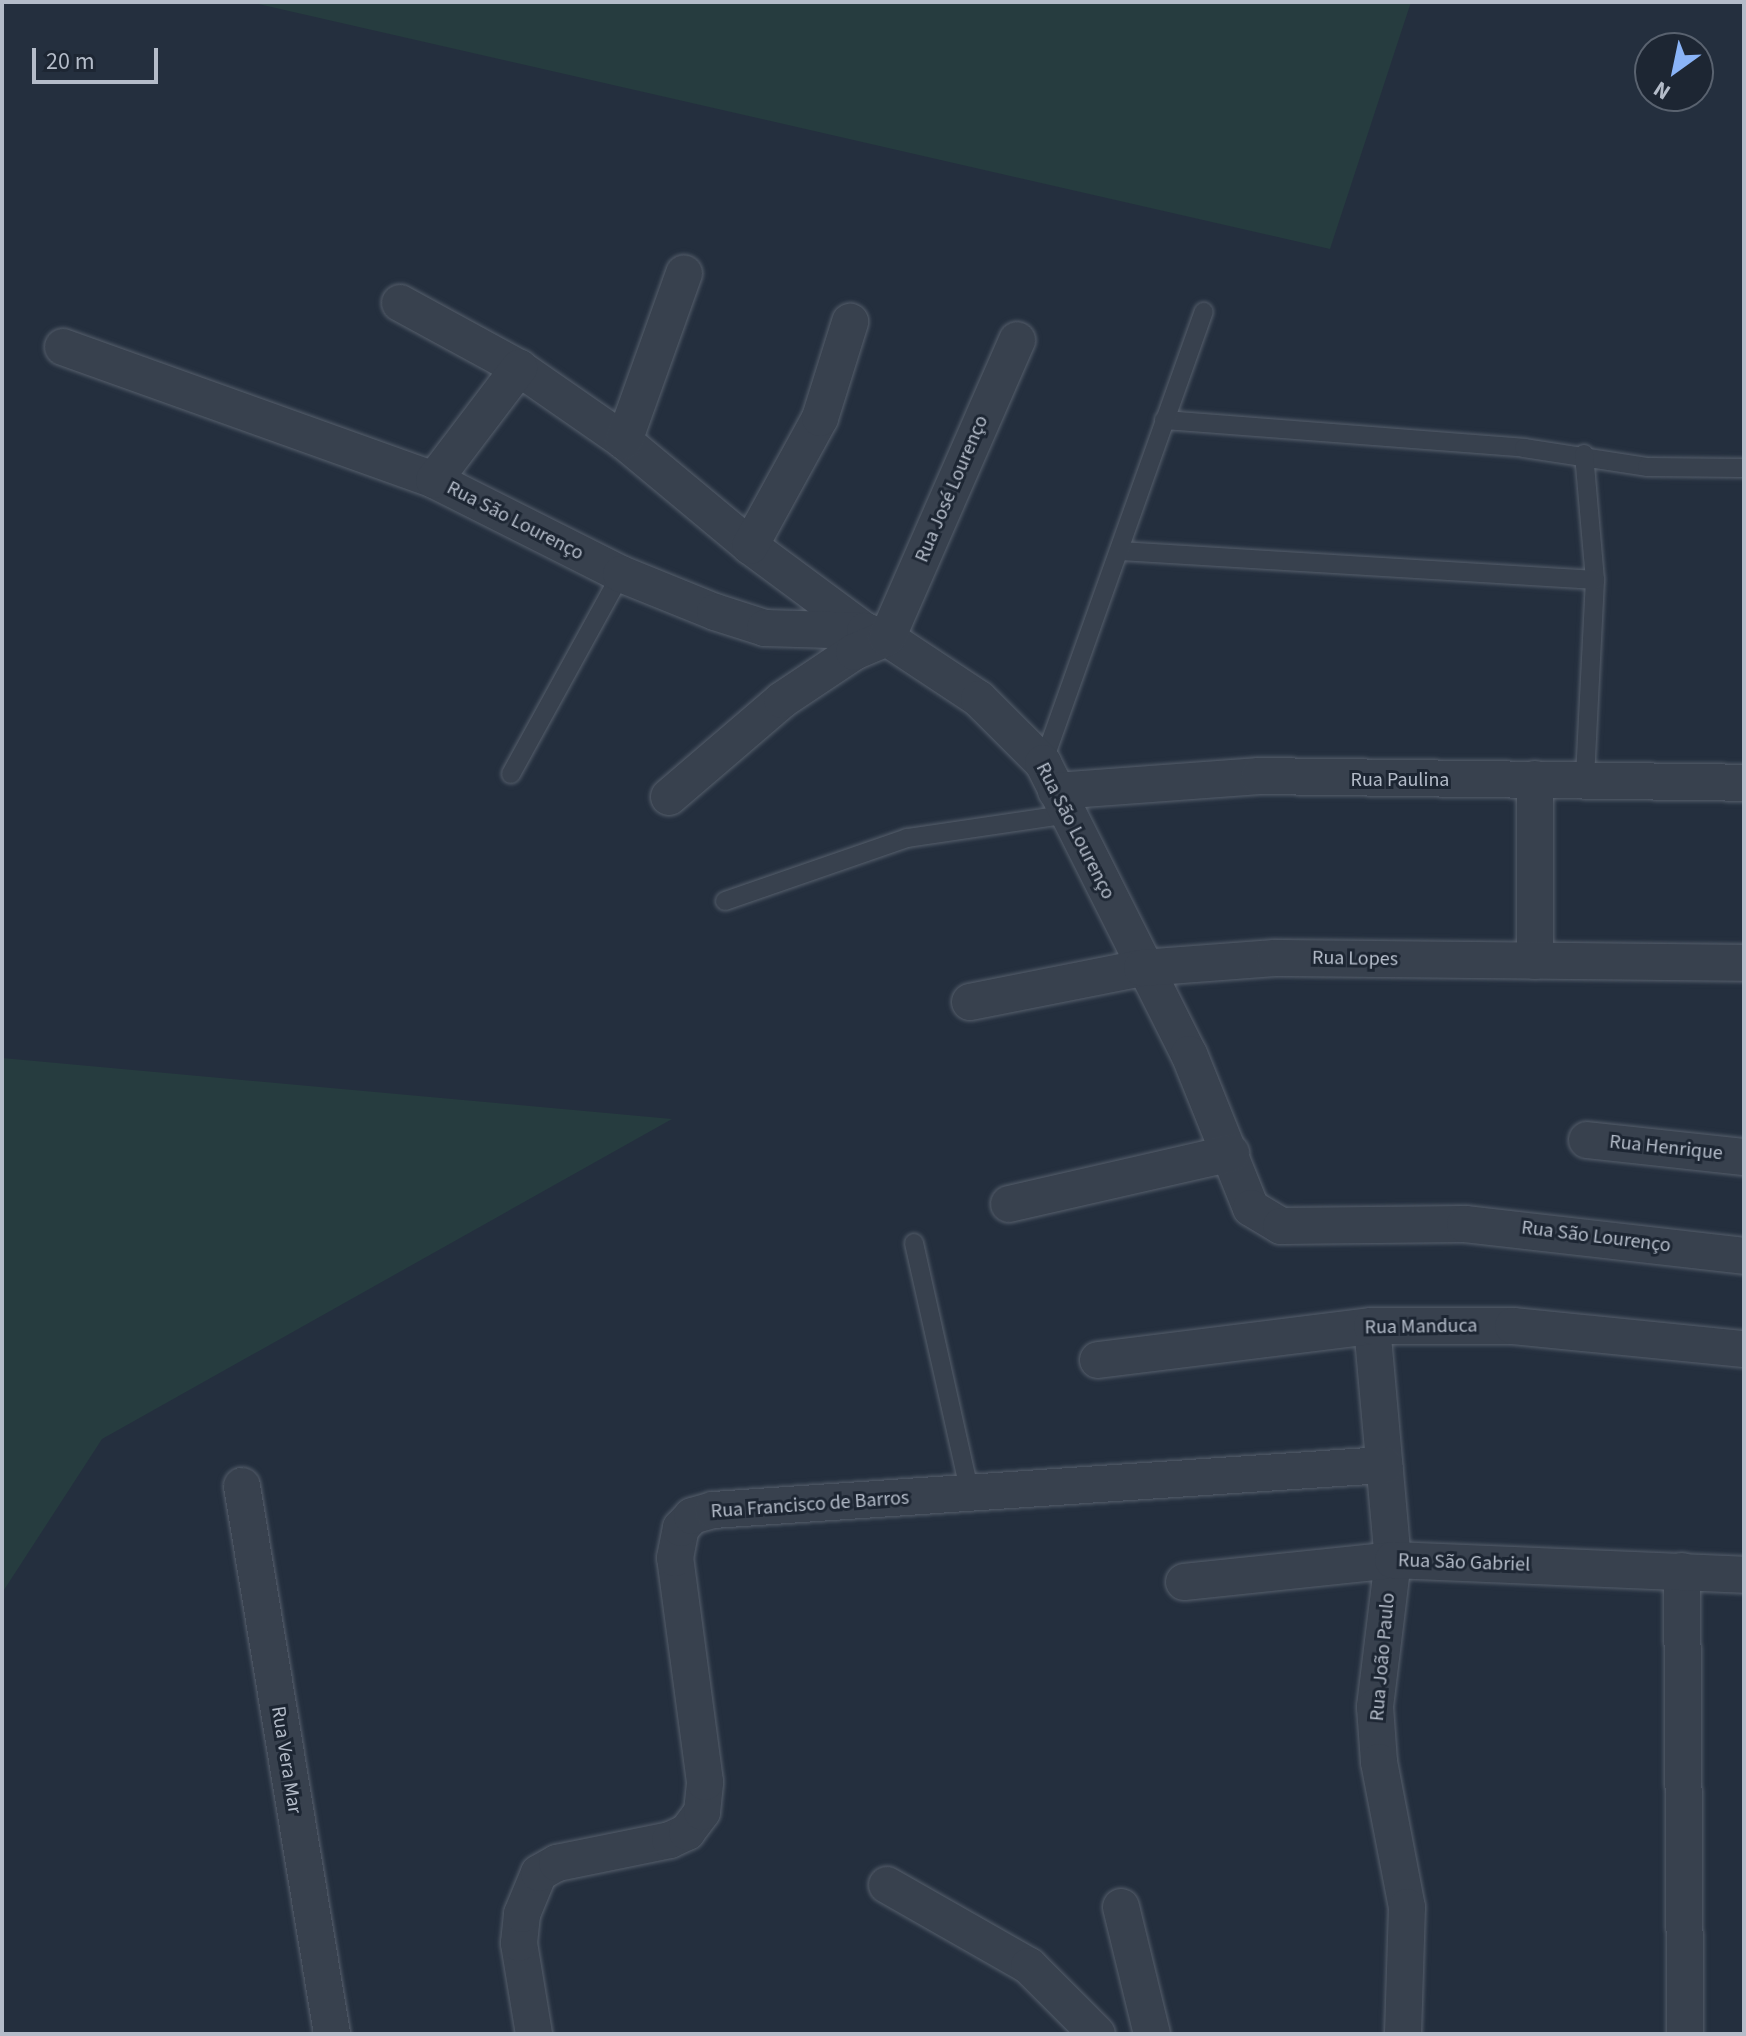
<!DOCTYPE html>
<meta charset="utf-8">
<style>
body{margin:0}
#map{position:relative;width:1746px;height:2036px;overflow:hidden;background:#242f3e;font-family:"Source Sans 3",sans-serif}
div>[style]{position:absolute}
.green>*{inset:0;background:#263c3f}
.roads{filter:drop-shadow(0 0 2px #565f6c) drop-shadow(0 0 2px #565f6c)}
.service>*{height:18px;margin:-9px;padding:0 9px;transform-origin:9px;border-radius:9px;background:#38414e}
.minor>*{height:36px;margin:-18px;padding:0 18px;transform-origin:18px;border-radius:18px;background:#38414e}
span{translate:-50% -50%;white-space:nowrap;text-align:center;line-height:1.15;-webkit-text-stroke:6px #1d2633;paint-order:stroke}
.street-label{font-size:20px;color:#b4bcc9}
.frame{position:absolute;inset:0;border:4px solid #b4bcc9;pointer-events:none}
.north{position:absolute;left:1634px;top:32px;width:80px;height:80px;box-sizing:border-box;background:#1d2633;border:2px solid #59626f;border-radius:50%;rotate:213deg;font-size:22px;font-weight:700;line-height:32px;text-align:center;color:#b4bcc9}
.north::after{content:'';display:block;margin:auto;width:28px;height:36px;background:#8ab4f8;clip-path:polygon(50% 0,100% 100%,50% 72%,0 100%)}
.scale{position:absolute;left:32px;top:48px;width:126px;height:36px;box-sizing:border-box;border:4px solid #b4bcc9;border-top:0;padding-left:10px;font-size:24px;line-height:28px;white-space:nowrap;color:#b4bcc9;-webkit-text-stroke:6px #1d2633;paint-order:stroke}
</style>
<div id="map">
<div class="green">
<i style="clip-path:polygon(250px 2px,1411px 2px,1330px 249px)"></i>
<i style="clip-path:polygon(2px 1058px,672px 1119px,102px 1439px,2px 1593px)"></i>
</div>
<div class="roads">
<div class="service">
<i style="left:1164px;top:420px;width:361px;rotate:4.4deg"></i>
<i style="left:1524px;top:448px;width:124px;rotate:8.8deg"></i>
<i style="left:1647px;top:467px;width:97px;rotate:0.6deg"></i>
<i style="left:1584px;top:454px;width:126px;rotate:85deg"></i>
<i style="left:1595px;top:580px;width:197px;rotate:92.9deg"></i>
<i style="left:1121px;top:551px;width:475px;rotate:3.5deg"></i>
<i style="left:1043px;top:763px;width:479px;rotate:-70.4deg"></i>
<i style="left:511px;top:774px;width:228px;rotate:-61.2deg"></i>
<i style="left:725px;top:901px;width:193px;rotate:-19.1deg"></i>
<i style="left:907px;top:838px;width:165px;rotate:-8.4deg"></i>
<i style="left:914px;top:1243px;width:256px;rotate:77.4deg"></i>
</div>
<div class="minor">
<i style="left:400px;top:303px;width:136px;rotate:28.6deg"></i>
<i style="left:519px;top:368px;width:128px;rotate:34.8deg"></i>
<i style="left:624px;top:441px;width:164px;rotate:39.8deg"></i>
<i style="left:750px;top:546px;width:143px;rotate:36.5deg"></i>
<i style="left:63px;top:347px;width:394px;rotate:19.7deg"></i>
<i style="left:434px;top:480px;width:209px;rotate:26.7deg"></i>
<i style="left:621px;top:574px;width:101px;rotate:22deg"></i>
<i style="left:715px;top:612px;width:52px;rotate:17.7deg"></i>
<i style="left:765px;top:628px;width:100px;rotate:1.7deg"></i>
<i style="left:865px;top:631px;width:23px;rotate:18deg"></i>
<i style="left:887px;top:638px;width:110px;rotate:33.5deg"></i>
<i style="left:979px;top:699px;width:91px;rotate:45deg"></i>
<i style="left:1043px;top:763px;width:326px;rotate:63.4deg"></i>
<i style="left:1189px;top:1054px;width:166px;rotate:68.1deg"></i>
<i style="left:1251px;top:1208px;width:35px;rotate:31deg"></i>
<i style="left:1281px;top:1226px;width:184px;rotate:-0.6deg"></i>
<i style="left:1465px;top:1224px;width:281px;rotate:6.5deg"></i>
<i style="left:624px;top:441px;width:178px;rotate:-70.3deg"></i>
<i style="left:434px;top:480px;width:141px;rotate:-52.8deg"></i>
<i style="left:750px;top:546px;width:146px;rotate:-61.3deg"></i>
<i style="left:820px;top:418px;width:101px;rotate:-72.6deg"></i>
<i style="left:1535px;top:779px;width:182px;rotate:90deg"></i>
<i style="left:1056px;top:791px;width:204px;rotate:-4.2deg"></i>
<i style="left:1259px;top:776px;width:485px;rotate:0.8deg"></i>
<i style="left:669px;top:797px;width:149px;rotate:-40.6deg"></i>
<i style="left:782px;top:700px;width:87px;rotate:-33.7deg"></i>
<i style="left:854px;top:652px;width:36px;rotate:-23deg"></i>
<i style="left:887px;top:638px;width:325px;rotate:-66.4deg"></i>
<i style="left:970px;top:1002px;width:175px;rotate:-11.2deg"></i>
<i style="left:1142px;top:968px;width:133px;rotate:-4.3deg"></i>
<i style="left:1275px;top:958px;width:469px;rotate:0.6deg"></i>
<i style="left:1587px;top:1140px;width:158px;rotate:6.2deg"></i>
<i style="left:1009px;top:1204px;width:228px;rotate:-12.9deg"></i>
<i style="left:1372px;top:1326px;width:235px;rotate:84.9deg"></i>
<i style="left:1393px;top:1560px;width:148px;rotate:97deg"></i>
<i style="left:1375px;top:1707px;width:55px;rotate:85.8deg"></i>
<i style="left:1379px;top:1762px;width:148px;rotate:79.1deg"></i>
<i style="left:1407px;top:1907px;width:127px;rotate:91.8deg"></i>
<i style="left:1098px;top:1360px;width:276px;rotate:-7.1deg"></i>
<i style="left:1372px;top:1326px;width:141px"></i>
<i style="left:1513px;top:1326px;width:232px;rotate:5.7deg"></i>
<i style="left:242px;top:1486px;width:555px;rotate:80.67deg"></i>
<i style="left:1682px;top:1571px;width:463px;rotate:89.6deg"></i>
<i style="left:1184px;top:1582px;width:210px;rotate:-6deg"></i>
<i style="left:1393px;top:1560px;width:351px;rotate:2.4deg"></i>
<i style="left:887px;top:1885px;width:163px;rotate:29.7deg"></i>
<i style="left:1029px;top:1966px;width:96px;rotate:45deg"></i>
<i style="left:1121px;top:1907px;width:131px;rotate:76.3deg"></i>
<i style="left:534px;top:2034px;width:92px;rotate:-99.4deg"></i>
<i style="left:519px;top:1943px;width:29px;rotate:-84deg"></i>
<i style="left:522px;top:1914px;width:44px;rotate:-67.5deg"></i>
<i style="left:539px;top:1873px;width:21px;rotate:-29deg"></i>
<i style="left:557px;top:1863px;width:115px;rotate:-11.5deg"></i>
<i style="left:670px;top:1840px;width:19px;rotate:-25deg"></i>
<i style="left:687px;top:1832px;width:25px;rotate:-53deg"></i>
<i style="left:702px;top:1812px;width:30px;rotate:-84deg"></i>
<i style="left:705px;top:1782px;width:226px;rotate:-97.6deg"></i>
<i style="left:675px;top:1558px;width:31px;rotate:-79deg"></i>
<i style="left:681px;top:1528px;width:16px;rotate:-47deg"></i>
<i style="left:692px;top:1516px;width:22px;rotate:-16deg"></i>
<i style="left:713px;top:1510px;width:673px;rotate:-3.84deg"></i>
</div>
</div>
<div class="street-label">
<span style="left:952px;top:489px;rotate:-67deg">Rua José Lourenço</span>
<span style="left:515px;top:521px;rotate:27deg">Rua São Lourenço</span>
<span style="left:1400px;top:780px">Rua Paulina</span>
<span style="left:1075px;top:831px;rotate:63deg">Rua São Lourenço</span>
<span style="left:1355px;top:959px;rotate:1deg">Rua Lopes</span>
<span style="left:1666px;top:1148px;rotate:6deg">Rua Henrique</span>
<span style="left:1596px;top:1237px;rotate:7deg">Rua São Lourenço</span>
<span style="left:1421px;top:1327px;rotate:-1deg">Rua Manduca</span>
<span style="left:810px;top:1505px;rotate:-4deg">Rua Francisco de Barros</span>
<span style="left:1464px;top:1563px;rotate:2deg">Rua São Gabriel</span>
<span style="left:1383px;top:1657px;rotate:-85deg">Rua João Paulo</span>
<span style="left:286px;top:1760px;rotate:81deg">Rua Vera Mar</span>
</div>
<div class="frame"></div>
<div class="north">N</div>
<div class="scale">20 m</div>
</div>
